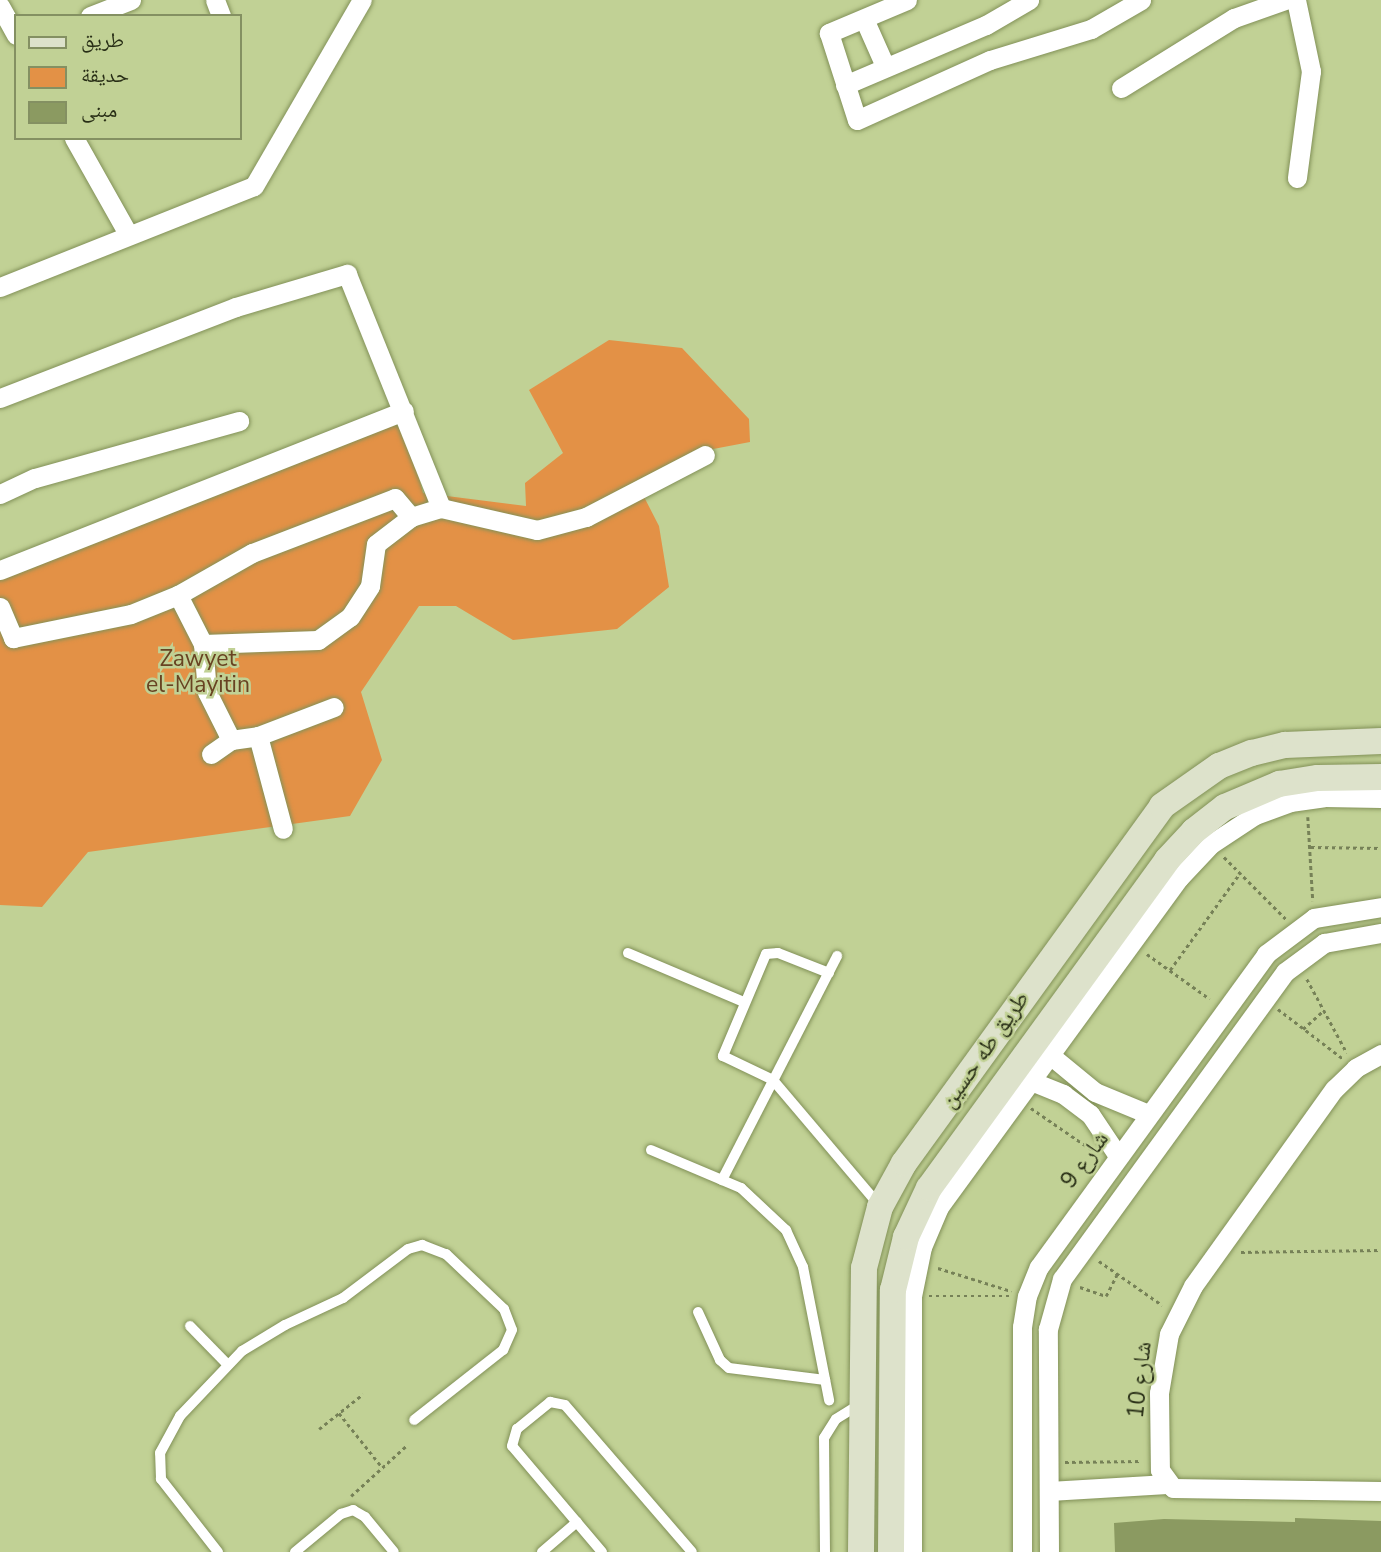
<!DOCTYPE html>
<meta charset="utf-8">
<style>
body{margin:0}
#map{position:relative;width:1381px;height:1552px;overflow:hidden;background:#c1d195;font-family:"Nunito Sans","Noto Naskh Arabic",sans-serif}
div>[style]{position:absolute}
.green>*{inset:0;background:#e39146}
.building>*{inset:0;background:#8b9a61}
.path>*{height:2.5px;margin-top:-1.25px;transform-origin:0;background:repeating-linear-gradient(90deg,#768157 0 3.5px,transparent 0 7px)}
.roads{filter:drop-shadow(0 0 2px #829158) drop-shadow(0 0 2px #829158)}
.lane>*{height:10px;margin:-5px;padding:0 5px;transform-origin:5px;border-radius:5px;background:#fff}
.street>*{height:19px;margin:-9.5px;padding:0 9.5px;transform-origin:9.5px;border-radius:9.5px;background:#fff}
.secondary>*{height:26px;margin:-13px;padding:0 13px;transform-origin:13px;border-radius:13px;background:#dde2cb}
span{translate:-50% -50%;white-space:nowrap;text-align:center;line-height:1.15;-webkit-text-stroke:5px #c1d195;paint-order:stroke}
.park-label{font-size:23px;color:#684322}
.street-label{font-size:23px;color:#282e16}
.legend{position:absolute;left:14px;top:14px;width:228px;height:126px;box-sizing:border-box;background:#c1d195;border:2px solid #849062;margin:0;padding:9px 12px;list-style:none;font-size:21px;color:#282e16}
.legend li{display:flex;align-items:center;gap:14px;height:35px}
.legend b{width:35px;border:2px solid #849062}
</style>
<div id="map">
<div class="green">
<i style="clip-path:polygon(609px 340px,682px 348px,749px 419px,750px 442px,708px 450px,641px 491px,659px 526px,669px 587px,617px 629px,513px 640px,456px 606px,419px 606px,361px 692px,382px 760px,350px 816px,88px 852px,42px 907px,0 905px,0 576px,403px 413px,423px 493px,526px 506px,525px 483px,563px 453px,529px 390px)"></i>
</div>
<div class="building">
<i style="clip-path:polygon(1295px 1518px,1381px 1521px,1381px 1552px,1115px 1552px,1114px 1523px,1164px 1519px,1295px 1522px)"></i>
</div>
<div class="path">
<i style="left:1308px;top:817px;width:84px;rotate:86.6deg"></i>
<i style="left:1311px;top:847px;width:70px;rotate:0.8deg"></i>
<i style="left:1224px;top:857px;width:88px;rotate:45deg"></i>
<i style="left:1147px;top:954px;width:77px;rotate:35.5deg"></i>
<i style="left:1170px;top:970px;width:120px;rotate:-54.2deg"></i>
<i style="left:1307px;top:979px;width:84px;rotate:61.6deg"></i>
<i style="left:1278px;top:1009px;width:81px;rotate:37.4deg"></i>
<i style="left:1303px;top:1029px;width:28px;rotate:-42deg"></i>
<i style="left:1031px;top:1108px;width:74px;rotate:34.5deg"></i>
<i style="left:1241px;top:1252px;width:140px;rotate:-0.8deg"></i>
<i style="left:1099px;top:1261px;width:77px;rotate:34.9deg"></i>
<i style="left:938px;top:1268px;width:77px;rotate:17.5deg"></i>
<i style="left:1080px;top:1287px;width:28px;rotate:19deg"></i>
<i style="left:1106px;top:1296px;width:25px;rotate:-63deg"></i>
<i style="left:929px;top:1296px;width:81px"></i>
<i style="left:339px;top:1413px;width:69px;rotate:51.5deg"></i>
<i style="left:319px;top:1429px;width:56px;rotate:-38.5deg"></i>
<i style="left:1065px;top:1462px;width:77px;rotate:-0.7deg"></i>
<i style="left:351px;top:1496px;width:76px;rotate:-42.3deg"></i>
</div>
<div class="roads">
<div class="lane">
<i style="left:628px;top:953px;width:126px;rotate:22.9deg"></i>
<i style="left:829px;top:973px;width:55px;rotate:-158.6deg"></i>
<i style="left:778px;top:953px;width:12px;rotate:175deg"></i>
<i style="left:766px;top:954px;width:111px;rotate:112.9deg"></i>
<i style="left:723px;top:1056px;width:55px;rotate:25.6deg"></i>
<i style="left:773px;top:1080px;width:164px;rotate:49.7deg"></i>
<i style="left:651px;top:1150px;width:98px;rotate:22.9deg"></i>
<i style="left:741px;top:1188px;width:62px;rotate:43deg"></i>
<i style="left:786px;top:1230px;width:41px;rotate:65.3deg"></i>
<i style="left:803px;top:1267px;width:136px;rotate:78.9deg"></i>
<i style="left:722px;top:1180px;width:252px;rotate:-62.8deg"></i>
<i style="left:698px;top:1312px;width:53px;rotate:65.4deg"></i>
<i style="left:720px;top:1360px;width:12px;rotate:42deg"></i>
<i style="left:729px;top:1368px;width:97px;rotate:7.1deg"></i>
<i style="left:190px;top:1326px;width:53px;rotate:45.8deg"></i>
<i style="left:218px;top:1552px;width:93px;rotate:-128deg"></i>
<i style="left:161px;top:1479px;width:26px;rotate:-92deg"></i>
<i style="left:160px;top:1453px;width:42px;rotate:-61.6deg"></i>
<i style="left:180px;top:1416px;width:90px;rotate:-46.4deg"></i>
<i style="left:242px;top:1351px;width:50px;rotate:-31.2deg"></i>
<i style="left:285px;top:1325px;width:64px;rotate:-25deg"></i>
<i style="left:343px;top:1298px;width:81px;rotate:-37deg"></i>
<i style="left:408px;top:1249px;width:15px;rotate:-16deg"></i>
<i style="left:422px;top:1245px;width:26px;rotate:21deg"></i>
<i style="left:446px;top:1254px;width:80px;rotate:43.5deg"></i>
<i style="left:504px;top:1309px;width:22px;rotate:69deg"></i>
<i style="left:512px;top:1330px;width:22px;rotate:114deg"></i>
<i style="left:503px;top:1350px;width:113px;rotate:141.8deg"></i>
<i style="left:295px;top:1552px;width:60px;rotate:-39.6deg"></i>
<i style="left:341px;top:1514px;width:13px;rotate:-18deg"></i>
<i style="left:353px;top:1510px;width:14px;rotate:30deg"></i>
<i style="left:365px;top:1517px;width:45px;rotate:50.4deg"></i>
<i style="left:542px;top:1552px;width:46px;rotate:-40.6deg"></i>
<i style="left:602px;top:1552px;width:139px;rotate:-130.3deg"></i>
<i style="left:512px;top:1446px;width:18px;rotate:-74deg"></i>
<i style="left:517px;top:1429px;width:43px;rotate:-39.3deg"></i>
<i style="left:550px;top:1402px;width:15px;rotate:11deg"></i>
<i style="left:565px;top:1405px;width:194px;rotate:49.2deg"></i>
<i style="left:825px;top:1552px;width:114px;rotate:-90.5deg"></i>
<i style="left:824px;top:1438px;width:22px;rotate:-58deg"></i>
<i style="left:836px;top:1419px;width:28px;rotate:-32deg"></i>
</div>
<div class="street">
<i style="left:215px;top:0;width:17px;rotate:69deg"></i>
<i style="left:907px;top:0;width:85px;rotate:157.1deg"></i>
<i style="left:829px;top:33px;width:91px;rotate:72.2deg"></i>
<i style="left:857px;top:120px;width:146px;rotate:-24.3deg"></i>
<i style="left:990px;top:60px;width:106px;rotate:-17.1deg"></i>
<i style="left:1091px;top:29px;width:58px;rotate:-30.1deg"></i>
<i style="left:1296px;top:0;width:73px;rotate:78.1deg"></i>
<i style="left:1311px;top:71px;width:108px;rotate:97.5deg"></i>
<i style="left:0;top:6px;width:33px;rotate:61deg"></i>
<i style="left:90px;top:16px;width:44px;rotate:-21.3deg"></i>
<i style="left:865px;top:21px;width:49px;rotate:66deg"></i>
<i style="left:845px;top:85px;width:153px;rotate:-23.1deg"></i>
<i style="left:986px;top:25px;width:50px;rotate:-30.2deg"></i>
<i style="left:1121px;top:88px;width:133px;rotate:-31.8deg"></i>
<i style="left:1234px;top:18px;width:54px;rotate:-19.4deg"></i>
<i style="left:74px;top:138px;width:110px;rotate:60.6deg"></i>
<i style="left:0;top:287px;width:273px;rotate:-21.7deg"></i>
<i style="left:254px;top:186px;width:215px;rotate:-59.9deg"></i>
<i style="left:0;top:398px;width:253px;rotate:-21.1deg"></i>
<i style="left:236px;top:307px;width:116px;rotate:-16.6deg"></i>
<i style="left:347px;top:274px;width:252px;rotate:68.1deg"></i>
<i style="left:0;top:494px;width:38px;rotate:-25deg"></i>
<i style="left:35px;top:478px;width:212px;rotate:-15.6deg"></i>
<i style="left:0;top:570px;width:434px;rotate:-21.5deg"></i>
<i style="left:178px;top:595px;width:55px;rotate:63deg"></i>
<i style="left:203px;top:644px;width:48px;rotate:85.2deg"></i>
<i style="left:207px;top:692px;width:54px;rotate:63.4deg"></i>
<i style="left:0;top:607px;width:34px;rotate:67deg"></i>
<i style="left:13px;top:638px;width:120px;rotate:-11.5deg"></i>
<i style="left:131px;top:614px;width:51px;rotate:-22deg"></i>
<i style="left:178px;top:595px;width:85px;rotate:-29.6deg"></i>
<i style="left:252px;top:553px;width:153px;rotate:-21deg"></i>
<i style="left:395px;top:498px;width:25px;rotate:50deg"></i>
<i style="left:203px;top:644px;width:115px;rotate:-2deg"></i>
<i style="left:318px;top:640px;width:39px;rotate:-36deg"></i>
<i style="left:350px;top:617px;width:37px;rotate:-57deg"></i>
<i style="left:370px;top:586px;width:42px;rotate:-81.9deg"></i>
<i style="left:376px;top:544px;width:44px;rotate:-37.6deg"></i>
<i style="left:411px;top:517px;width:31px;rotate:-17deg"></i>
<i style="left:441px;top:508px;width:98px;rotate:12.9deg"></i>
<i style="left:537px;top:530px;width:51px;rotate:-14.9deg"></i>
<i style="left:586px;top:517px;width:134px;rotate:-27.5deg"></i>
<i style="left:258px;top:736px;width:96px;rotate:75deg"></i>
<i style="left:211px;top:754px;width:24px;rotate:-35deg"></i>
<i style="left:231px;top:740px;width:27px;rotate:-8deg"></i>
<i style="left:258px;top:736px;width:81px;rotate:-20.9deg"></i>
<i style="left:1381px;top:1054px;width:29px;rotate:151deg"></i>
<i style="left:1356px;top:1068px;width:30px;rotate:136deg"></i>
<i style="left:1334px;top:1089px;width:242px;rotate:125.6deg"></i>
<i style="left:1193px;top:1286px;width:54px;rotate:116.6deg"></i>
<i style="left:1169px;top:1334px;width:60px;rotate:99.6deg"></i>
<i style="left:1159px;top:1393px;width:77px;rotate:89.3deg"></i>
<i style="left:1160px;top:1470px;width:22px;rotate:54deg"></i>
<i style="left:1173px;top:1488px;width:208px;rotate:0.8deg"></i>
<i style="left:1050px;top:1055px;width:58px;rotate:39.4deg"></i>
<i style="left:1095px;top:1092px;width:57px;rotate:22.5deg"></i>
<i style="left:1031px;top:1081px;width:35px;rotate:22deg"></i>
<i style="left:1063px;top:1094px;width:34px;rotate:37deg"></i>
<i style="left:1090px;top:1114px;width:50px;rotate:56.3deg"></i>
<i style="left:1049px;top:1491px;width:118px;rotate:-3.4deg"></i>
<i style="left:912px;top:1552px;width:256px;rotate:-90deg"></i>
<i style="left:912px;top:1296px;width:50px;rotate:-78.5deg"></i>
<i style="left:922px;top:1247px;width:43px;rotate:-67deg"></i>
<i style="left:939px;top:1207px;width:407px;rotate:-53.9deg"></i>
<i style="left:1179px;top:878px;width:47px;rotate:-46.7deg"></i>
<i style="left:1211px;top:844px;width:53px;rotate:-33.4deg"></i>
<i style="left:1255px;top:815px;width:37px;rotate:-20deg"></i>
<i style="left:1290px;top:802px;width:34px;rotate:-8deg"></i>
<i style="left:1324px;top:797px;width:57px;rotate:1deg"></i>
<i style="left:1022px;top:1552px;width:225px;rotate:-90deg"></i>
<i style="left:1022px;top:1327px;width:31px;rotate:-81deg"></i>
<i style="left:1027px;top:1296px;width:31px;rotate:-68deg"></i>
<i style="left:1039px;top:1267px;width:387px;rotate:-54deg"></i>
<i style="left:1266px;top:954px;width:60px;rotate:-36.9deg"></i>
<i style="left:1314px;top:918px;width:68px;rotate:-9.3deg"></i>
<i style="left:1049px;top:1552px;width:223px;rotate:-90.3deg"></i>
<i style="left:1048px;top:1329px;width:52px;rotate:-74.4deg"></i>
<i style="left:1062px;top:1279px;width:379px;rotate:-54deg"></i>
<i style="left:1285px;top:972px;width:49px;rotate:-36.6deg"></i>
<i style="left:1324px;top:943px;width:58px;rotate:-10deg"></i>
</div>
<div class="secondary">
<i style="left:861px;top:1552px;width:284px;rotate:-89.4deg"></i>
<i style="left:864px;top:1268px;width:63px;rotate:-75.3deg"></i>
<i style="left:880px;top:1207px;width:50px;rotate:-61.4deg"></i>
<i style="left:904px;top:1163px;width:440px;rotate:-54.1deg"></i>
<i style="left:1162px;top:806px;width:70px;rotate:-35.1deg"></i>
<i style="left:1219px;top:766px;width:35px;rotate:-22deg"></i>
<i style="left:1252px;top:753px;width:34px;rotate:-14deg"></i>
<i style="left:1285px;top:745px;width:96px;rotate:-2.4deg"></i>
<i style="left:891px;top:1552px;width:262px;rotate:-89.6deg"></i>
<i style="left:893px;top:1290px;width:55px;rotate:-76.2deg"></i>
<i style="left:906px;top:1237px;width:54px;rotate:-64.9deg"></i>
<i style="left:929px;top:1188px;width:405px;rotate:-54deg"></i>
<i style="left:1167px;top:860px;width:40px;rotate:-47deg"></i>
<i style="left:1194px;top:831px;width:39px;rotate:-38deg"></i>
<i style="left:1225px;top:807px;width:59px;rotate:-23.1deg"></i>
<i style="left:1279px;top:784px;width:39px;rotate:-9deg"></i>
<i style="left:1318px;top:778px;width:63px;rotate:-0.9deg"></i>
</div>
</div>
<div class="park-label">
<span style="left:198px;top:672px">Zawyet<br>el-Mayitin</span>
</div>
<div class="street-label">
<span style="left:985px;top:1050px;rotate:-55deg">طريق طه حسين</span>
<span style="left:1085px;top:1160px;rotate:-54deg">شارع 9</span>
<span style="left:1140px;top:1380px;rotate:-84deg">شارع 10</span>
</div>
<ul class="legend">
<li><b style="height:9px;background:#dde2cb"></b>طريق</li>
<li><b style="height:19px;background:#e39146"></b>حديقة</li>
<li><b style="height:19px;background:#8b9a61"></b>مبنى</li>
</ul>
</div>
